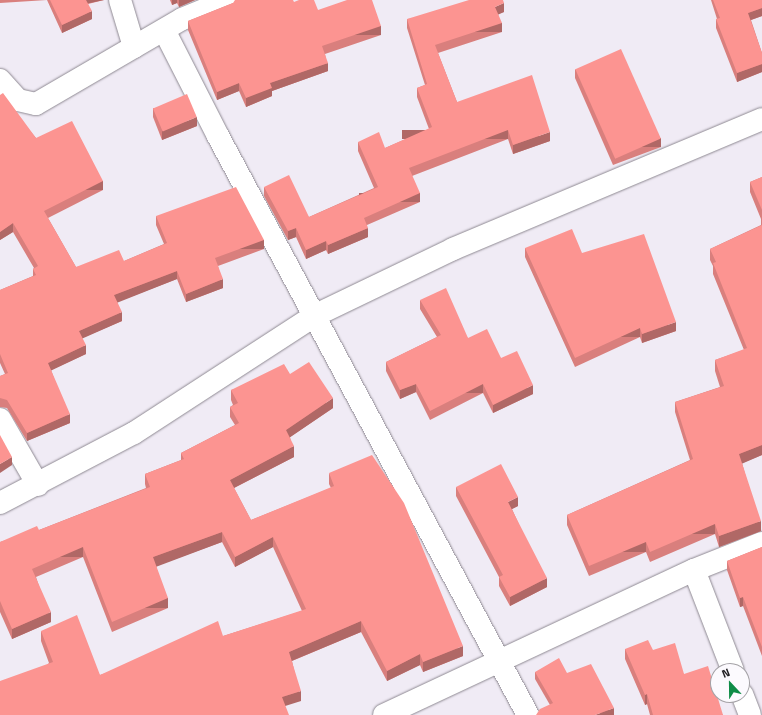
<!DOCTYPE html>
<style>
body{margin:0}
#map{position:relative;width:762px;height:715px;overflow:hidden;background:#f0ebf5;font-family:"Titillium Web",sans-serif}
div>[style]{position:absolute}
.roads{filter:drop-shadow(0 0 1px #8e8992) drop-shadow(0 0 1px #8e8992)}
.minor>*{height:22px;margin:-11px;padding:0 11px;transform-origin:11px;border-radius:11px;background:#fff}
.wall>*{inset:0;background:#d97f7d}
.shaded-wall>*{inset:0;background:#b06866;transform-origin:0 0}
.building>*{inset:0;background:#fc9491;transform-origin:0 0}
span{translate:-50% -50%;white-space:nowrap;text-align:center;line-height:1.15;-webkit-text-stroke:3px #fcfafe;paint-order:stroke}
.north{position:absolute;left:710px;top:663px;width:40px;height:40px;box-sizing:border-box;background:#fcfafe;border:1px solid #a4a2a6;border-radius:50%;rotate:338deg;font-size:11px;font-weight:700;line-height:16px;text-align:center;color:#201e21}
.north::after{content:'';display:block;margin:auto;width:14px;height:18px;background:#0f8c47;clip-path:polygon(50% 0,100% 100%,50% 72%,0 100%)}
</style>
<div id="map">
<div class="roads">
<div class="minor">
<i style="left:120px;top:0;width:49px;rotate:73.4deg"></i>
<i style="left:164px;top:30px;width:119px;rotate:63deg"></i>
<i style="left:218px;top:136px;width:657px;rotate:61.84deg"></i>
<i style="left:0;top:80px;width:27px;rotate:48deg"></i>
<i style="left:18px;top:100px;width:18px;rotate:13deg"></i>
<i style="left:36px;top:104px;width:169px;rotate:-30.2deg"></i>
<i style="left:182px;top:19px;width:50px;rotate:-22.4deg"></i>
<i style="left:0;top:419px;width:76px;rotate:60.1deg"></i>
<i style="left:0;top:503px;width:151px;rotate:-27.6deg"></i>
<i style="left:134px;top:433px;width:217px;rotate:-33deg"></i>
<i style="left:316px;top:315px;width:152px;rotate:-25.7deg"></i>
<i style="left:453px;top:249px;width:335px;rotate:-22.8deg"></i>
<i style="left:694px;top:570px;width:108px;rotate:68.9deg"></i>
<i style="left:742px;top:694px;width:22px;rotate:69deg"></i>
<i style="left:384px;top:715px;width:342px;rotate:-25.1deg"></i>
<i style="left:694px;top:570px;width:73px;rotate:-21.7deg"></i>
</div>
</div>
<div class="wall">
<i style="clip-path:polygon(0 0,47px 0,0 3px)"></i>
<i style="clip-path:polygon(47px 0,104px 0,88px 4px,92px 19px,62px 33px)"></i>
<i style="clip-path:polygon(170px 0,195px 0,179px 7px,177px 3px,172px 5px)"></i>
<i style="clip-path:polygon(711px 0,762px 0,762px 16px,751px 20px,762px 53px,762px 72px,737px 82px,716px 28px,716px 19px,717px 19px)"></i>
<i style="clip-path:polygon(294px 2px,318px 10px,381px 35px,325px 54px,328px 71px,272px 91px,272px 96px,246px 107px,239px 91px,217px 100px,188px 30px,188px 21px,233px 3px)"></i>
<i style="clip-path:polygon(504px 12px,498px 14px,502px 32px,438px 53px,457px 102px,550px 141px,513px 154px,508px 139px,412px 176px,420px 202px,367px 225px,368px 237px,328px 254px,326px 250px,306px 259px,296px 237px,288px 240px,264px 196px,264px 187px,309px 217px,374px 188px,358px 151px,358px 142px,385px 148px,429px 129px,417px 97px,417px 88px,425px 85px,407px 28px,407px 19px)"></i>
<i style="clip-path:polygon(575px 69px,661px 147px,613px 165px,575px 78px)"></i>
<i style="clip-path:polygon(0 95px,36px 138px,103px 190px,48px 218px,76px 267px,124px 261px,164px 244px,156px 225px,156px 216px,264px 249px,218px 266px,223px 288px,186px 302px,177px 279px,117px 302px,122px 321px,82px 338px,86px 354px,51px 370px,70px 423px,27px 441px,7px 408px,0 407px,0 376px,5px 374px,0 363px,0 290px,33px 276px,33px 269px,34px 268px,13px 232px,0 240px)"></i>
<i style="clip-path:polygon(153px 108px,197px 126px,162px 140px,153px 117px)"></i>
<i style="clip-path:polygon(762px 177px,762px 455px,742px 463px,761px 531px,719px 547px,715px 534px,650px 562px,646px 552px,589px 576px,567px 525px,567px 515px,690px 460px,675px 412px,675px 402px,720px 387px,715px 371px,715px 360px,744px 350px,713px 274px,713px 266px,710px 260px,710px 249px,761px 225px,761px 219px,750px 192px,750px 182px)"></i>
<i style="clip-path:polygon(525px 248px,582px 253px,676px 331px,642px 343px,640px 337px,575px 367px,525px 257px)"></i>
<i style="clip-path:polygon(420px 300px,468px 338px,501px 358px,533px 394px,493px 413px,483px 393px,430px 420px,416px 392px,400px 399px,386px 371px,386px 362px,437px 337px,420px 309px)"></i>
<i style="clip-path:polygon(290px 374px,333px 408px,290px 437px,294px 457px,234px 488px,251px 520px,331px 488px,329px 484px,329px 473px,463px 656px,423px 672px,420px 665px,387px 681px,361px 632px,292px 661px,301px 701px,0 715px,49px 663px,41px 641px,41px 631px,100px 675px,302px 611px,273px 547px,235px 567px,222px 542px,156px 566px,168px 608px,112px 632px,83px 557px,36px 577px,51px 622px,12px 639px,0 612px,0 542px,39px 530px,146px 488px,145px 484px,145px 474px,181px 460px,181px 453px,235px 425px,230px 417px,230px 407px,233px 405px,231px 400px,231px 390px)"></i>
<i style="clip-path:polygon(456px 487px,518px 506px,512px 509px,547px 587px,510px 606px,499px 586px,499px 577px,456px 496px)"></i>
<i style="clip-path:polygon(762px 547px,762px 656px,743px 606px,740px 607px,727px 570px,727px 561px)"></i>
<i style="clip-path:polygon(625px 649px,653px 650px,684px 674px,723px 715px,650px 715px,647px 704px,645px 705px,625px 659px)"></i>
<i style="clip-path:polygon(535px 672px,567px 673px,614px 715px,550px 705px,535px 679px)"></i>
</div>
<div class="shaded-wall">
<i style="clip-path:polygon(85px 0,104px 0,85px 4px)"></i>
<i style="clip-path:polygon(172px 0,177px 0,177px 3px,172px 5px)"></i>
<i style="clip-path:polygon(179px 0,195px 0,179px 7px)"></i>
<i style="clip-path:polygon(504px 3px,504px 12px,495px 16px,495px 7px)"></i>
<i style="clip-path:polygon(762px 8px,762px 16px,748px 21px,748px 13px)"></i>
<i style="clip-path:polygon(92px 11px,92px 19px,62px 33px,62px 25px)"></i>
<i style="left:502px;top:23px;width:9px;height:71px;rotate:90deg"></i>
<i style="left:381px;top:26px;width:9px;height:62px;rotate:90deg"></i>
<i style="clip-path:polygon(328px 63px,328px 71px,272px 91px,272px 96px,246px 107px,246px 98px,270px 83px)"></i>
<i style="clip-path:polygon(762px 64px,762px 72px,737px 82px,737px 73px)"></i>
<i style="clip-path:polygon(239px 83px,239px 91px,217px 100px,217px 92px)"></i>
<i style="clip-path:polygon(197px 117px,197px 126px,162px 140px,162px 131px)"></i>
<i style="left:508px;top:130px;width:9px;height:106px;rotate:90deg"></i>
<i style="clip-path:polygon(550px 132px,550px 141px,513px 154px,513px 145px)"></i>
<i style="left:661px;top:138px;width:9px;height:51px;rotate:90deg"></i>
<i style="left:103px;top:181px;width:9px;height:66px;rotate:90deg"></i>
<i style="left:420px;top:193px;width:9px;height:61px;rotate:90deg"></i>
<i style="clip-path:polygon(13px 223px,13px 232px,0 240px,0 232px)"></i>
<i style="clip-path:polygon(296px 228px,296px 237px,288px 240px,288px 231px)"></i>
<i style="clip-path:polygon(368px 228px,368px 237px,328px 254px,328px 245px)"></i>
<i style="left:264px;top:240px;width:9px;height:52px;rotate:90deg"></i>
<i style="clip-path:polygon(326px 241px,326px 250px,306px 259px,306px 250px)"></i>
<i style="clip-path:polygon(177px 271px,177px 279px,114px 304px,114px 295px)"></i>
<i style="clip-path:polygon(223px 279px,223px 288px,186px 302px,186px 294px)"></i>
<i style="clip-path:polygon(122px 312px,122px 321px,79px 340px,79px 331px)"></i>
<i style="clip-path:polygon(676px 322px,676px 331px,642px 343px,642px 334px)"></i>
<i style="left:640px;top:328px;width:9px;height:72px;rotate:90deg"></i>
<i style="clip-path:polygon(86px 345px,86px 354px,48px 372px,48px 363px)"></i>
<i style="clip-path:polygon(416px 384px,416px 392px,400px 399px,400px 390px)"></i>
<i style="left:483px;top:384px;width:9px;height:59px;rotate:90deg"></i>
<i style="clip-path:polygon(533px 385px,533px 394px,493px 413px,493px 405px)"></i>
<i style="clip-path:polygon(333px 398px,333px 408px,286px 440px,286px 430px)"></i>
<i style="clip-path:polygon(70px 414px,70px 423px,27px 441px,27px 433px)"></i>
<i style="clip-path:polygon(762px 445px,762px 455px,739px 465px,739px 454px)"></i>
<i style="clip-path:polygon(294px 446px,294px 457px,230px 490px,230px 480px)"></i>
<i style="clip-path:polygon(12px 457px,12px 465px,0 473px,0 464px)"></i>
<i style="clip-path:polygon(518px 497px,518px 506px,508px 511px,508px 502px)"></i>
<i style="clip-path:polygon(761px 521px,761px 531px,719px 547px,719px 536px)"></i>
<i style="left:715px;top:524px;width:10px;height:71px;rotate:90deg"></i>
<i style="clip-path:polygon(222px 532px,222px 542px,153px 568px,153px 557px)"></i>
<i style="clip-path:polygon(273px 537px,273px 547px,235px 567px,235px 557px)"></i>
<i style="left:646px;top:542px;width:10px;height:62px;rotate:90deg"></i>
<i style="left:83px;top:547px;width:10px;height:56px;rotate:90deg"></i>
<i style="clip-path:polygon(547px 578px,547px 587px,510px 606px,510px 597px)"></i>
<i style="clip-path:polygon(743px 597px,743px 606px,740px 607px,740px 598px)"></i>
<i style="left:168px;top:598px;width:10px;height:61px;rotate:90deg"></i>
<i style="clip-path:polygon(51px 612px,51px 622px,12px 639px,12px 629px)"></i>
<i style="clip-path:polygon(361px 621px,361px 632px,289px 662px,289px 652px)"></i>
<i style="clip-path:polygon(463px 646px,463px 656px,423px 672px,423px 662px)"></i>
<i style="clip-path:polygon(420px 654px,420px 665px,387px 681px,387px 671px)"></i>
<i style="clip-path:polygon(301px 691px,301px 701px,282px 707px,282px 697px)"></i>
<i style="clip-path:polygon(647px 694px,647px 704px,645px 705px,645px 695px)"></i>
<i style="clip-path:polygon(614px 708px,614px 715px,595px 715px)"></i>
</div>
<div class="building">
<i style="clip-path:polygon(50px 0,86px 0,92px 11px,62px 25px)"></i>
<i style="clip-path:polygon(235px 0,293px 0,294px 2px,299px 0,314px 0,318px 10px,347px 0,372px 0,381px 26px,322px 46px,328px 63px,270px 83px,272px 88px,246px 98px,239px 83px,217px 92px,188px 21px,233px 3px)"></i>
<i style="clip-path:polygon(469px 0,503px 0,504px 3px,495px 7px,502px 23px,435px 45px,457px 102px,532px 75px,550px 132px,513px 145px,508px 130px,409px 168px,420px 193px,364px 218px,368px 228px,328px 245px,326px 241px,306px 250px,296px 228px,288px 231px,264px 187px,289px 175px,309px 217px,378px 187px,358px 142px,379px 132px,385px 148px,432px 127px,417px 88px,427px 84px,407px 19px)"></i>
<i style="clip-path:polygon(713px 0,762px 0,762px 8px,748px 13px,762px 53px,762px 64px,737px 73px,716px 19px,720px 18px)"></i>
<i style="left:621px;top:49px;width:98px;height:50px;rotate:66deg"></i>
<i style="clip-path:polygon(3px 93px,36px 138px,72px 121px,103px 181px,44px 211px,76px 267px,119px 250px,124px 261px,167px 243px,156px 216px,236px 187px,264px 240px,215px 258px,223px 279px,186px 294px,177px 271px,114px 295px,122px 312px,79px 331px,86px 345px,48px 363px,70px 414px,27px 433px,7px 400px,0 398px,0 376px,8px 373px,0 354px,0 290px,36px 275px,33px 269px,38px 266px,13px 223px,0 232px,0 95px)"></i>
<i style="left:187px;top:94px;width:25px;height:37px;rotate:67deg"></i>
<i style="clip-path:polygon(762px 177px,762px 210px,750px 182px)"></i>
<i style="clip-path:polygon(762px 225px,762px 445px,739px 454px,761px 521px,719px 536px,715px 524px,650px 552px,646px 542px,589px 566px,567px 515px,693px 459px,675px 402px,724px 386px,715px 360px,747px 348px,713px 263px,716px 262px,710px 249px)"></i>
<i style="clip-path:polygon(572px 229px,582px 253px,644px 234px,676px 322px,642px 334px,640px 328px,575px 358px,525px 248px)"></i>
<i style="clip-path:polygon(446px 288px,468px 338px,487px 329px,501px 358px,517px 351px,533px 385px,493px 405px,483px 384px,430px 411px,416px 384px,400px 390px,386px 362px,441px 335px,420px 300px)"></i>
<i style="clip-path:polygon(309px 362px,333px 398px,286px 430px,294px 446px,230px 480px,251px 520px,334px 486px,329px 473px,372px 455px,404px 503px,463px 646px,423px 662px,420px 654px,387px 671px,361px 621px,289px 652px,301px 691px,282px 697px,289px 715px,0 715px,0 681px,53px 662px,41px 631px,77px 615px,100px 675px,218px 621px,223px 636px,306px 609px,273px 537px,235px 557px,222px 532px,153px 557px,168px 598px,112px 622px,83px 547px,32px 569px,51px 612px,12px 629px,0 601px,0 542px,37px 526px,39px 530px,150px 487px,145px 474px,184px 459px,181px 453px,239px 423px,230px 407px,238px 403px,231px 390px,284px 364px,290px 374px)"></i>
<i style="clip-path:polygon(0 435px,12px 457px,0 464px)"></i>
<i style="clip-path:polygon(501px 464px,518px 497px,508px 502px,547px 578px,510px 597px,499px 577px,503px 575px,456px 487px)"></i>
<i style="clip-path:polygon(762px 547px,762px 647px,743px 597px,740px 598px,727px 561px)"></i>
<i style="clip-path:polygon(648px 640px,653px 650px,675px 643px,684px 674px,708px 666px,723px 715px,653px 715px,647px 694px,645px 695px,625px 649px)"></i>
<i style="clip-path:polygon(559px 658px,567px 673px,591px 664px,614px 708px,595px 715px,536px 715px,540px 709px,553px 703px,535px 672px)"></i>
</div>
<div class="north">N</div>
</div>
